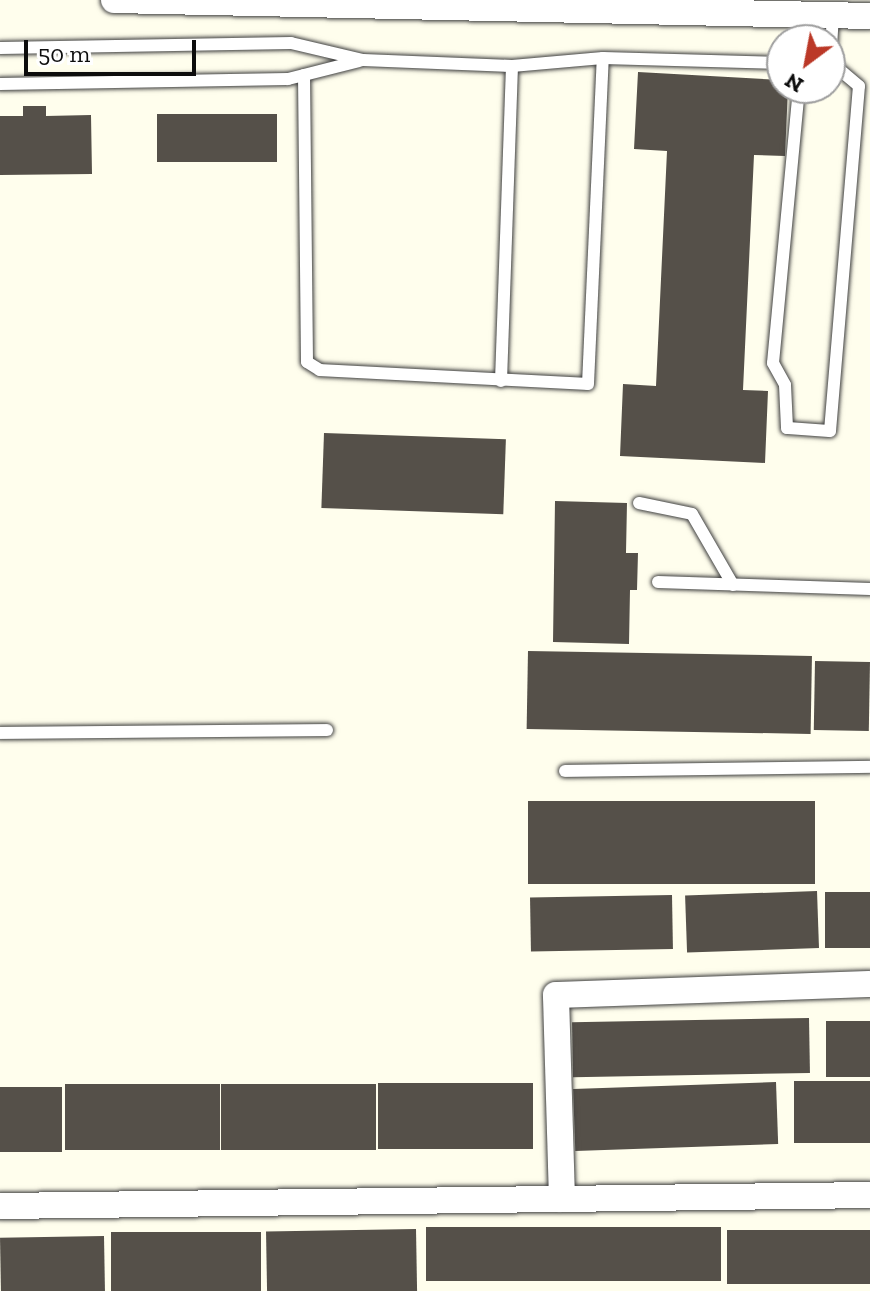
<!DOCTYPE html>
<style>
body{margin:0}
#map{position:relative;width:870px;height:1291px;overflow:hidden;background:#fffeed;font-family:"Zilla Slab",serif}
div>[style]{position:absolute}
.building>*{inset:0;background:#555049;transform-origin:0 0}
.roads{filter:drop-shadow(0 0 2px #404040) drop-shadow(0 0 2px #404040)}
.service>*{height:12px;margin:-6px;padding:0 6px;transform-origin:6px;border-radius:6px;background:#fff}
.minor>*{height:26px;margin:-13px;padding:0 13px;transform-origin:13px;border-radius:13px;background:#fff}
span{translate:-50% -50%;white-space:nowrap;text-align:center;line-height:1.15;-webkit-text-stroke:8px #fff;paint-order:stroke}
.north{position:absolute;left:766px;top:24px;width:80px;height:80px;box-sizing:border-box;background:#fff;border:2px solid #9e9e9e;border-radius:50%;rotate:212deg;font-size:22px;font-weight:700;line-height:32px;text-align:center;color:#0d0d0d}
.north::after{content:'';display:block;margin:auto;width:28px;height:36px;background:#bb3827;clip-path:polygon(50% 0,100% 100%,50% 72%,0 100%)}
.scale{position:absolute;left:24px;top:40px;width:172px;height:36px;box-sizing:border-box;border:4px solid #0d0d0d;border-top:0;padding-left:10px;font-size:24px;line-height:28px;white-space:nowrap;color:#0d0d0d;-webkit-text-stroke:6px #fff;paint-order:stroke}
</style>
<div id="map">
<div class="building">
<i style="clip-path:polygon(638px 72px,782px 80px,782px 88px,788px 88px,785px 156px,754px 155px,743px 390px,768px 391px,765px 463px,620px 456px,623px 384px,656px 386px,667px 151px,634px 149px)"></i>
<i style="clip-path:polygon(23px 106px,46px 106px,46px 116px,91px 115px,92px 174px,0 175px,0 116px,23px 116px)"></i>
<i style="left:157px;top:114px;width:120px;height:48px"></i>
<i style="left:324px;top:433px;width:182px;height:75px;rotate:2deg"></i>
<i style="clip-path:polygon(555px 501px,627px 503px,626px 553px,638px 553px,637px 590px,630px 590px,629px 644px,553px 642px)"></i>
<i style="left:528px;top:651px;width:284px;height:78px;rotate:1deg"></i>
<i style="left:815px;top:661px;width:55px;height:69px;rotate:1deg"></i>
<i style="left:528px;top:801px;width:287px;height:83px"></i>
<i style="left:817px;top:891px;width:57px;height:132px;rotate:88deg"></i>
<i style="left:870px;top:892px;width:56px;height:45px;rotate:90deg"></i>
<i style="left:672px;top:895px;width:54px;height:142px;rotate:89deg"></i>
<i style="left:809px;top:1018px;width:55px;height:237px;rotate:89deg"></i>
<i style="left:826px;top:1021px;width:44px;height:56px"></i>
<i style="left:870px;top:1081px;width:62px;height:76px;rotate:90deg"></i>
<i style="left:776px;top:1082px;width:62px;height:203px;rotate:88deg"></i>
<i style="left:378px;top:1083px;width:155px;height:66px"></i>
<i style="left:65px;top:1084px;width:155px;height:66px"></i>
<i style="left:221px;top:1084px;width:155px;height:66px"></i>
<i style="left:0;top:1087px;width:62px;height:65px"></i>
<i style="left:721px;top:1227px;width:54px;height:295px;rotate:90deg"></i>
<i style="left:416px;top:1229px;width:62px;height:150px;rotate:89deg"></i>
<i style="left:870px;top:1230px;width:54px;height:143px;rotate:90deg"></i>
<i style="left:261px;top:1232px;width:59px;height:150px;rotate:90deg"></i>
<i style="left:104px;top:1236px;width:55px;height:104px;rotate:89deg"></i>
</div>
<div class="roads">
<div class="service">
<i style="left:0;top:48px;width:291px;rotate:-1deg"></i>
<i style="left:291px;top:43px;width:74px;rotate:13.3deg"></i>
<i style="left:363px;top:60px;width:149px;rotate:2.3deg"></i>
<i style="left:512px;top:66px;width:91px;rotate:-5deg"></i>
<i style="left:603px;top:58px;width:179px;rotate:1.6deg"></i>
<i style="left:830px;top:64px;width:49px;rotate:-86.5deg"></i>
<i style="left:304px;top:75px;width:287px;rotate:89.4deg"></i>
<i style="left:307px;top:362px;width:15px;rotate:32deg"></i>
<i style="left:320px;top:370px;width:268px;rotate:3deg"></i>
<i style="left:588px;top:384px;width:326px;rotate:-87.4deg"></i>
<i style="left:0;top:84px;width:288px;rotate:-1deg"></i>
<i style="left:288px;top:79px;width:73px;rotate:-14.2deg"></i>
<i style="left:799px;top:88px;width:276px;rotate:95.4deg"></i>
<i style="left:773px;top:363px;width:25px;rotate:61deg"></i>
<i style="left:785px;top:385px;width:43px;rotate:87.3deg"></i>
<i style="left:787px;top:428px;width:43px;rotate:4deg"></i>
<i style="left:830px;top:431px;width:346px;rotate:-85.2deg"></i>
<i style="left:859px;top:86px;width:34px;rotate:-140deg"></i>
<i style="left:501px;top:381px;width:315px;rotate:-88deg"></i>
<i style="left:639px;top:503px;width:54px;rotate:11.7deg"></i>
<i style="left:692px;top:514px;width:82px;rotate:60deg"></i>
<i style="left:658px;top:582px;width:212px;rotate:1.9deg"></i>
<i style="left:0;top:733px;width:327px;rotate:-0.5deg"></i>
<i style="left:565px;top:771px;width:305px;rotate:-0.8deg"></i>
</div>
<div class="minor">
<i style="left:114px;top:0;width:756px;rotate:1.21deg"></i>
<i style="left:562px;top:1199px;width:204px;rotate:-91.7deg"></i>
<i style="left:556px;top:995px;width:314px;rotate:-2deg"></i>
<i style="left:0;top:1206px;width:870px;rotate:-0.72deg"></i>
</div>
</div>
<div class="north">N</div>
<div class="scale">50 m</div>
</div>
